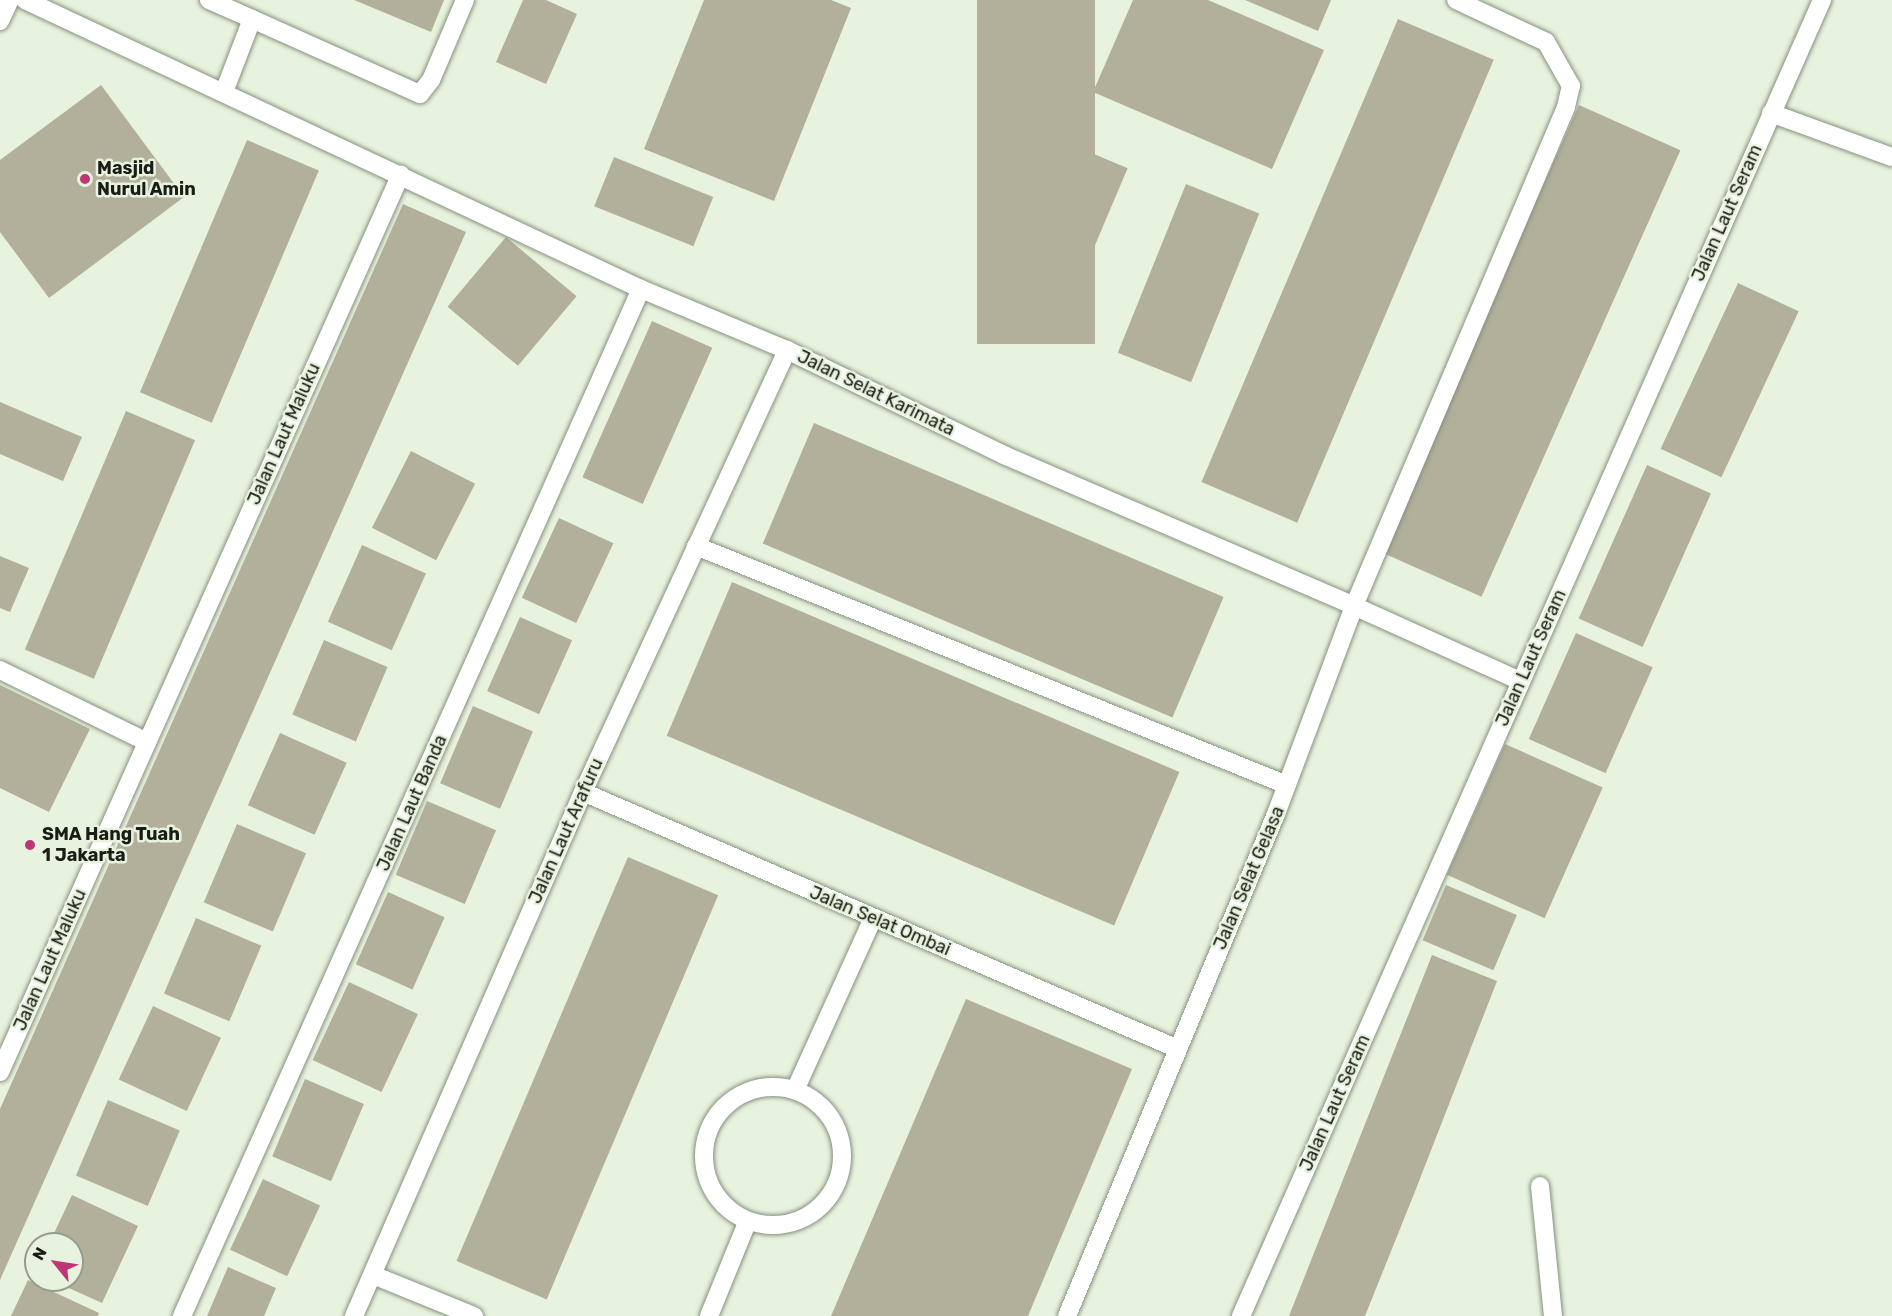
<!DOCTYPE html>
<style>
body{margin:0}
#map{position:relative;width:1892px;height:1316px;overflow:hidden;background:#e7f3de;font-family:Rubik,sans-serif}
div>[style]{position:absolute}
.building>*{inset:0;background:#b2b09b;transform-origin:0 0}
.roads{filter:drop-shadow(0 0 2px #86917e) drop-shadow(0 0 2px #86917e)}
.lane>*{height:18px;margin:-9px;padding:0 9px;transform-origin:9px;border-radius:9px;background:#fff}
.lane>.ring{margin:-9px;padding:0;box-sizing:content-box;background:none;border:18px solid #fff;border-radius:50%}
.dots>*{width:16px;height:16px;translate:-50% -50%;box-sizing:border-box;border:3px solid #e7f3de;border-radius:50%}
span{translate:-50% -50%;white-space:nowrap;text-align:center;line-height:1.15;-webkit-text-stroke:5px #e7f3de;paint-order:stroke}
.poi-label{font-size:18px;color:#191d16;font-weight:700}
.left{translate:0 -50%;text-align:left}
.street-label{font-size:18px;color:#191d16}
.north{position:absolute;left:24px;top:1232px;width:60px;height:60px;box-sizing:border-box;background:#e7f3de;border:2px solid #959d8e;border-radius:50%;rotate:300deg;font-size:16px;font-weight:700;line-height:24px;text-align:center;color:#191d16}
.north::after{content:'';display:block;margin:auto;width:21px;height:27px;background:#be3674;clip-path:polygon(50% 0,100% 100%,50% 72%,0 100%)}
</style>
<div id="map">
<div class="building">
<i style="clip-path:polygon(354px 0,444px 0,431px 32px)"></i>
<i style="clip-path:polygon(523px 0,546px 0,577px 14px,546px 84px,496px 62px)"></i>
<i style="clip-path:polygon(704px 0,831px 0,851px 8px,774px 201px,644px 149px)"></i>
<i style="left:977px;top:0;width:118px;height:344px"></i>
<i style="clip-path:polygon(1133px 0,1208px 0,1324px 50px,1272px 169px,1093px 92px)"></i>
<i style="clip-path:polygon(1245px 0,1331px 0,1318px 31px)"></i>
<i style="left:1398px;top:19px;width:104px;height:503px;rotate:23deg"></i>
<i style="clip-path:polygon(101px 85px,184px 197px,49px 298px,0 232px,0 160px)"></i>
<i style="left:1579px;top:105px;width:111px;height:489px;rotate:24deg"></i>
<i style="left:1054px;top:137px;width:80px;height:170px;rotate:23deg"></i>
<i style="left:247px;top:140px;width:78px;height:274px;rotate:23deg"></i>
<i style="left:614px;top:157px;width:107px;height:53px;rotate:22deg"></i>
<i style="left:1186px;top:184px;width:79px;height:182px;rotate:22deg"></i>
<i style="clip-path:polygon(403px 204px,466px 232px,0 1280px,0 1109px)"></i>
<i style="left:506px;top:237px;width:92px;height:91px;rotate:40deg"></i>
<i style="left:1738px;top:283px;width:67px;height:183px;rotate:25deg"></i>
<i style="left:652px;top:321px;width:66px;height:171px;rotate:24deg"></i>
<i style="clip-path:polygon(0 402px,82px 437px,63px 481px,0 454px)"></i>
<i style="left:126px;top:411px;width:75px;height:259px;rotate:23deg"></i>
<i style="left:814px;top:423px;width:445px;height:131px;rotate:23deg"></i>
<i style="left:411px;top:451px;width:72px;height:86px;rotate:27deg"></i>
<i style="left:1647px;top:465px;width:70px;height:168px;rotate:24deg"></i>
<i style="left:559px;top:518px;width:60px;height:88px;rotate:25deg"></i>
<i style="left:362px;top:545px;width:70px;height:84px;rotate:24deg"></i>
<i style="clip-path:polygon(0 556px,29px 568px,10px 612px,0 608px)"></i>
<i style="left:732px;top:582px;width:486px;height:167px;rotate:23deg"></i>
<i style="left:520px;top:617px;width:57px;height:81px;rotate:24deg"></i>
<i style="left:1576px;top:633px;width:84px;height:116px;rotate:24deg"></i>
<i style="left:324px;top:640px;width:69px;height:81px;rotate:23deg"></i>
<i style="clip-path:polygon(0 685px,90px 729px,49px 812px,0 788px)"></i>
<i style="left:473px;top:706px;width:65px;height:84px;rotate:23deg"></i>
<i style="left:280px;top:733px;width:73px;height:79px;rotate:24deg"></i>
<i style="left:1505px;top:744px;width:107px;height:143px;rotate:24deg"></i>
<i style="left:427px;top:801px;width:75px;height:80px;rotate:23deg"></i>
<i style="left:237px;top:824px;width:75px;height:85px;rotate:23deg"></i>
<i style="left:628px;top:857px;width:98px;height:439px;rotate:23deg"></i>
<i style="left:1446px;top:885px;width:77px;height:60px;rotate:23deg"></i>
<i style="left:388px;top:892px;width:62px;height:79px;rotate:24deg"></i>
<i style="left:196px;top:918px;width:71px;height:82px;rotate:23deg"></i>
<i style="clip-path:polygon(1432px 955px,1497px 981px,1414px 1194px,1365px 1316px,1289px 1316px)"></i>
<i style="left:349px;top:982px;width:76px;height:86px;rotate:25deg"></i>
<i style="clip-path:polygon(966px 999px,1132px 1069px,1028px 1316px,831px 1316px)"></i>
<i style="left:153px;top:1006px;width:75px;height:81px;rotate:25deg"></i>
<i style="left:305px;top:1079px;width:64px;height:84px;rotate:23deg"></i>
<i style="left:108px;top:1100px;width:78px;height:82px;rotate:23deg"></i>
<i style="left:263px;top:1179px;width:63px;height:78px;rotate:25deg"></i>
<i style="clip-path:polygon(72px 1195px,138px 1226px,102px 1303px,51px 1280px,72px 1280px,72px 1244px,49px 1244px)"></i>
<i style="clip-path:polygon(228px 1267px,276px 1288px,264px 1316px,207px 1316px)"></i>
<i style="clip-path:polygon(28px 1280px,99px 1313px,98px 1316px,11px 1316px)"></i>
</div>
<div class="roads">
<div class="lane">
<i style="left:25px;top:0;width:680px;rotate:25.13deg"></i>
<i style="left:641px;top:289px;width:158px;rotate:22.7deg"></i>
<i style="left:787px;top:350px;width:241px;rotate:25.8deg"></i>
<i style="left:1004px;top:455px;width:381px;rotate:23.3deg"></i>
<i style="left:1354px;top:606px;width:542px;rotate:-66.98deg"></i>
<i style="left:1566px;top:107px;width:22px;rotate:-77deg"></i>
<i style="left:1571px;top:86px;width:51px;rotate:-119.6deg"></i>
<i style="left:1546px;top:42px;width:99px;rotate:-155deg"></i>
<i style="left:209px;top:0;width:47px;rotate:23.8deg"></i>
<i style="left:0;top:21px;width:23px;rotate:-65deg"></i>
<i style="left:224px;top:92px;width:78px;rotate:-69deg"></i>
<i style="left:252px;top:19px;width:184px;rotate:24.1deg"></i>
<i style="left:420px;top:94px;width:18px;rotate:-52deg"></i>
<i style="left:431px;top:80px;width:87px;rotate:-67deg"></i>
<i style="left:1771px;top:113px;width:129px;rotate:20deg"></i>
<i style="left:696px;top:546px;width:637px;rotate:22.02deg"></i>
<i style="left:0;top:670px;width:164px;rotate:26.1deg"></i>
<i style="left:583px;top:792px;width:648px;rotate:23.36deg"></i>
<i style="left:0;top:1072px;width:983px;rotate:-65.94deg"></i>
<i class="ring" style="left:704px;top:1087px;width:120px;height:120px"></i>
<i style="left:796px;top:1088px;width:187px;rotate:-65.6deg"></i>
<i style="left:1540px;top:1186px;width:131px;rotate:84.3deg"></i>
<i style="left:373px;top:1275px;width:109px;rotate:22.1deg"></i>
<i style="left:182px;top:1316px;width:1125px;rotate:-65.92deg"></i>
<i style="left:354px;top:1316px;width:572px;rotate:-66.39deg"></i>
<i style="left:583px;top:792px;width:487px;rotate:-65.2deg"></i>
<i style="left:709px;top:1316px;width:100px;rotate:-67.8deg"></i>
<i style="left:1067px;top:1316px;width:544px;rotate:-67.4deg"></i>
<i style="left:1276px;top:814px;width:222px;rotate:-69.4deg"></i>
<i style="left:1354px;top:606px;width:182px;rotate:24.3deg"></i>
<i style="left:1241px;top:1316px;width:1439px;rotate:-66.18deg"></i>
</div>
</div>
<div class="dots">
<i style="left:85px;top:179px;background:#be3674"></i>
<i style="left:30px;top:845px;background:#be3674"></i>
</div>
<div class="poi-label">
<span class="left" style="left:97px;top:179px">Masjid<br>Nurul Amin</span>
<span class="left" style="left:42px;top:845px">SMA Hang Tuah<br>1 Jakarta</span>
</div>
<div class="street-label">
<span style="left:1727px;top:213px;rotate:-66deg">Jalan Laut Seram</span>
<span style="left:876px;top:393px;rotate:26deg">Jalan Selat Karimata</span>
<span style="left:284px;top:434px;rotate:-66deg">Jalan Laut Maluku</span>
<span style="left:1531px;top:658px;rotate:-66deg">Jalan Laut Seram</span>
<span style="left:412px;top:803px;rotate:-66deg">Jalan Laut Banda</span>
<span style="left:566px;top:831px;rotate:-66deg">Jalan Laut Arafuru</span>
<span style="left:1249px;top:878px;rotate:-67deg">Jalan Selat Gelasa</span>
<span style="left:880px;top:921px;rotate:23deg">Jalan Selat Ombai</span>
<span style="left:50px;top:960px;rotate:-66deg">Jalan Laut Maluku</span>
<span style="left:1335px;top:1103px;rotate:-66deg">Jalan Laut Seram</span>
</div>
<div class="north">N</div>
</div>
